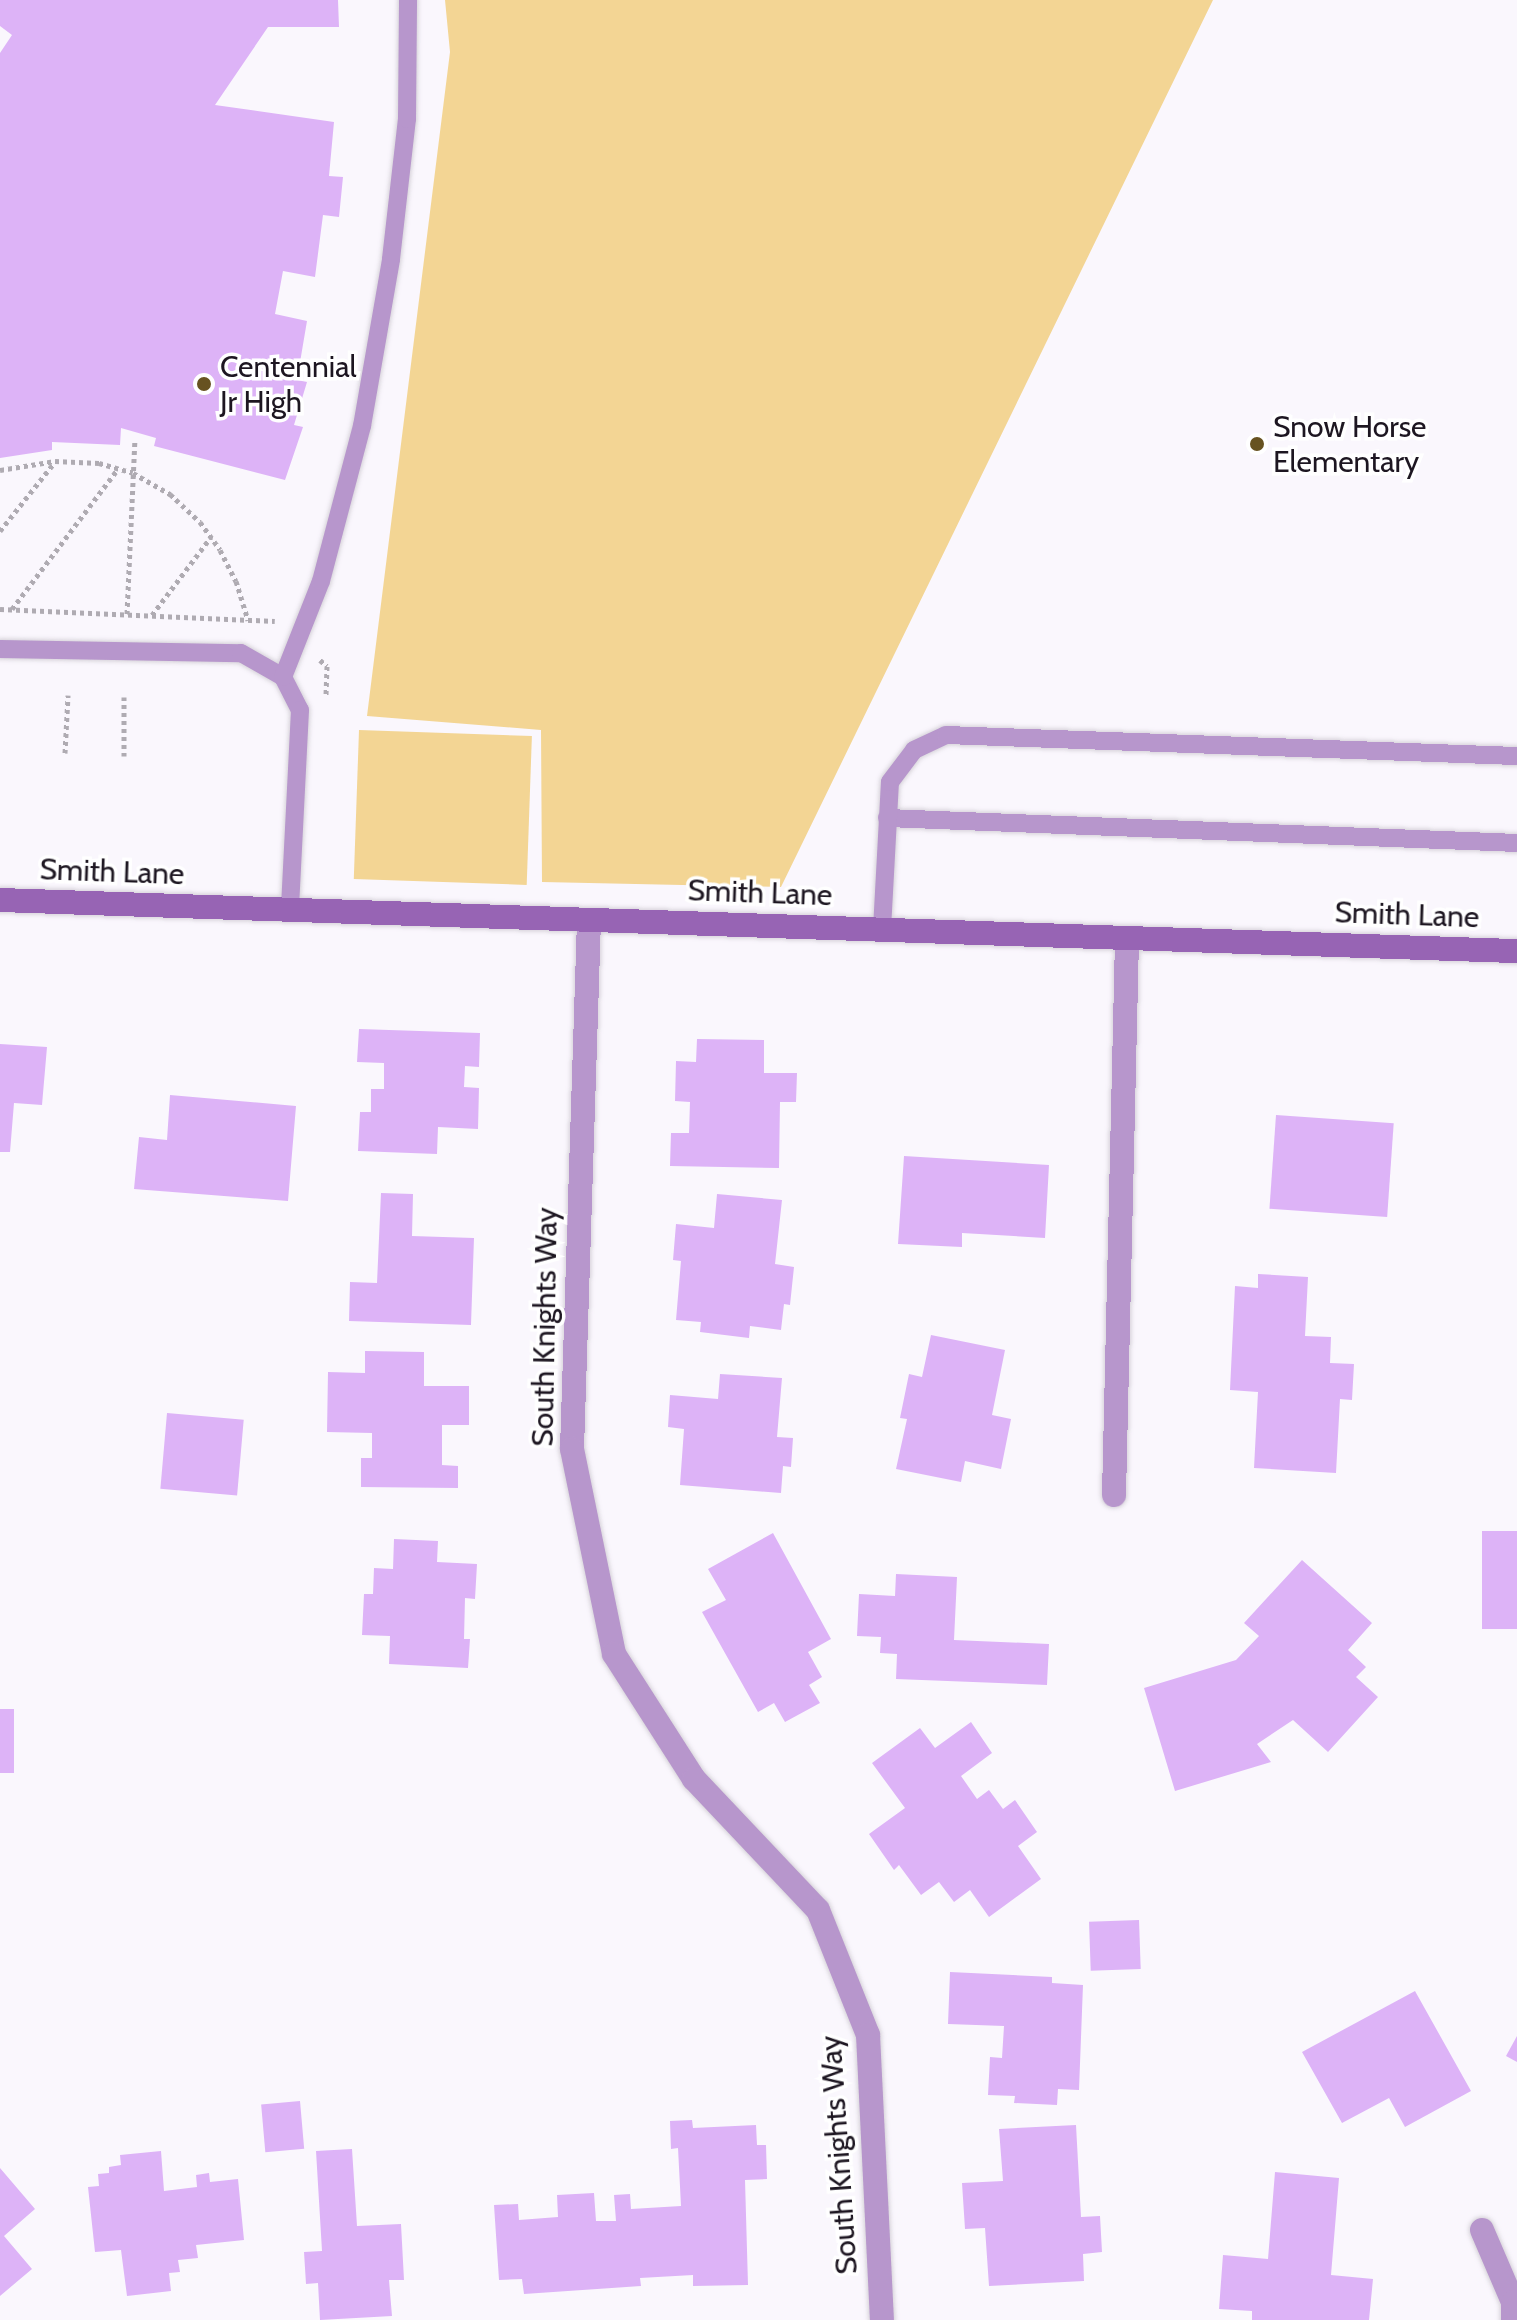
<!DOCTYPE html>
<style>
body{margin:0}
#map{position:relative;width:1517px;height:2320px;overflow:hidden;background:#faf7fd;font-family:Cabin,sans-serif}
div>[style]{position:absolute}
.green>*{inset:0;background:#f3d594;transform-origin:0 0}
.building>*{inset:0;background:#ddb3f7;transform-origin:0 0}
.path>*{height:5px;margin-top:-2.5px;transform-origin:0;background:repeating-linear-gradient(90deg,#afabb2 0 4px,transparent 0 8px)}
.roads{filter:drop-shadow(0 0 2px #d7d3da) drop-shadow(0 0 2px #d7d3da)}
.lane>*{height:18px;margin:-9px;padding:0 9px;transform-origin:9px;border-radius:9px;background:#b796cc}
.street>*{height:24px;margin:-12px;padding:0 12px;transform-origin:12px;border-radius:12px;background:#b796cc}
.secondary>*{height:24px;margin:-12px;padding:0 12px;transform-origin:12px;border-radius:12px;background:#9764b4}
.dots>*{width:22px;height:22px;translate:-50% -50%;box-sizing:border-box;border:4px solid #fff;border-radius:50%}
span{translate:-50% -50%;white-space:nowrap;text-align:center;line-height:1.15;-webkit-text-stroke:7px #fff;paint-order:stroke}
.poi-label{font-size:30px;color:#1d1621}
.left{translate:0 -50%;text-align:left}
.street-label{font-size:30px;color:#1d1621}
</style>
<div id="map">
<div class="green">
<i style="clip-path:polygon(445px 0,1213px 0,781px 887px,542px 882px,541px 730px,367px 716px,450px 52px)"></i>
<i style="left:359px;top:730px;width:173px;height:149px;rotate:2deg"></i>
</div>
<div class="building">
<i style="clip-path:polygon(0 0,338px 0,339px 27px,268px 27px,215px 105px,334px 122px,329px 176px,343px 177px,339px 217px,323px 215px,315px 277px,283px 271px,275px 314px,307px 321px,297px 380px,307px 382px,294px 425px,303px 427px,285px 480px,154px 446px,156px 438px,121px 428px,120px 445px,52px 442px,52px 450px,0 458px,0 53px,12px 35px,0 26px)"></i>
<i style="clip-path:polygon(359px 1029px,480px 1033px,479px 1067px,465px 1066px,464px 1087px,479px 1088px,478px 1129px,438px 1127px,437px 1154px,358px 1151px,360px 1112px,371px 1112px,371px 1089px,384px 1089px,384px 1063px,357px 1062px)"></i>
<i style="clip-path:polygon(697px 1039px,764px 1040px,764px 1073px,797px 1073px,796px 1102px,780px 1102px,779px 1168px,670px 1166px,671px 1133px,689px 1133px,690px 1102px,675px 1101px,676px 1061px,696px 1062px)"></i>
<i style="clip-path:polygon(0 1044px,47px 1047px,42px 1105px,14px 1103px,10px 1152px,0 1152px)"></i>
<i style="clip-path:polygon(170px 1095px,296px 1106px,288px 1201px,134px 1189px,139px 1137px,167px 1140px)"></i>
<i style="left:1276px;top:1115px;width:118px;height:94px;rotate:4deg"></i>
<i style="clip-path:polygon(904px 1156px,1049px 1165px,1045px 1238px,962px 1233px,962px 1247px,898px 1244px)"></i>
<i style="clip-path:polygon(381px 1193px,413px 1194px,412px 1236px,474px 1238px,471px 1325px,349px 1321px,350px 1282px,377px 1283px)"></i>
<i style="clip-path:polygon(717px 1194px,782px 1200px,775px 1264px,794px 1267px,790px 1305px,784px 1304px,781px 1330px,750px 1326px,749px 1338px,700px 1332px,701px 1322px,676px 1320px,681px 1261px,673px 1260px,676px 1224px,714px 1228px)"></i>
<i style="clip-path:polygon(1258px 1274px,1308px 1277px,1305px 1336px,1331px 1337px,1330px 1363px,1354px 1364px,1352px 1400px,1340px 1399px,1336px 1473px,1254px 1468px,1258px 1392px,1230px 1390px,1235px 1286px,1258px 1288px)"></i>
<i style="clip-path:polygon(931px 1335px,1005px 1350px,992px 1415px,1011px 1419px,1001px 1469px,965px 1461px,961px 1482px,896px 1469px,907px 1419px,900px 1418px,909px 1374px,922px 1377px)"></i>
<i style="clip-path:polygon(365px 1351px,424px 1352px,424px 1386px,469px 1386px,469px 1425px,442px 1425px,442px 1465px,458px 1466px,458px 1488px,361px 1487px,361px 1458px,372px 1458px,372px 1433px,327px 1432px,328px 1372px,365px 1373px)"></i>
<i style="clip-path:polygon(720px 1374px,782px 1378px,777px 1437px,793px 1438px,791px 1467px,783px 1466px,781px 1493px,680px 1485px,684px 1429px,668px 1427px,670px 1395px,718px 1399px)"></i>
<i style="left:167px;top:1413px;width:77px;height:76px;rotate:5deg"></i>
<i style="left:1482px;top:1531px;width:35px;height:98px"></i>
<i style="clip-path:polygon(773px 1533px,831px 1639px,808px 1652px,822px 1677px,809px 1685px,820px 1703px,785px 1722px,774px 1703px,758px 1712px,702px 1612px,726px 1600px,708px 1569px)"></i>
<i style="clip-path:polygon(394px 1539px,438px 1541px,437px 1562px,477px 1564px,475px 1599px,465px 1598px,464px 1639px,470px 1639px,468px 1668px,389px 1664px,390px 1636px,362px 1635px,364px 1594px,373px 1594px,374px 1568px,393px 1569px)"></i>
<i style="clip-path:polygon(1302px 1560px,1372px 1623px,1348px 1650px,1366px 1667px,1356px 1677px,1378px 1697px,1328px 1752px,1293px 1720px,1257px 1744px,1271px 1762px,1175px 1791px,1144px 1688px,1236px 1660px,1259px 1636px,1244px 1623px)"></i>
<i style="clip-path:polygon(896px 1574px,957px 1577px,954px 1640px,1049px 1644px,1047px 1685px,896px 1679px,897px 1654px,880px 1653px,881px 1637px,857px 1636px,859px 1594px,895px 1596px)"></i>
<i style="left:0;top:1709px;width:14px;height:64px"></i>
<i style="clip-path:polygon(971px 1722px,992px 1753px,961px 1776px,977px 1799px,989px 1790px,1003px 1809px,1015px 1800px,1037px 1832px,1018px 1846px,1041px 1879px,989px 1917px,970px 1890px,954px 1902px,939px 1882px,921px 1895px,899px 1865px,894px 1870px,869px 1834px,905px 1808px,872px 1763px,920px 1728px,935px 1748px)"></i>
<i style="left:1139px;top:1920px;width:49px;height:50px;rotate:88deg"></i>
<i style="clip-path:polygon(950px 1972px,1052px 1977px,1052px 1983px,1083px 1985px,1079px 2090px,1058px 2089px,1057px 2105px,1014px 2103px,1015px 2096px,988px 2095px,990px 2057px,1002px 2058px,1004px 2026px,948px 2024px)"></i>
<i style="clip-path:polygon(1415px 1991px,1471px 2091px,1405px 2127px,1389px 2098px,1342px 2123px,1302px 2052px)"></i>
<i style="clip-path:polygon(1517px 2036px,1517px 2062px,1506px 2056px)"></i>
<i style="left:300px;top:2101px;width:48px;height:39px;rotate:85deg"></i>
<i style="clip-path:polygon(692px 2120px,693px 2128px,756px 2125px,757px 2145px,766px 2145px,767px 2179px,745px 2180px,748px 2285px,693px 2286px,693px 2275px,640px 2278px,641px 2286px,524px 2294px,522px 2279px,499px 2280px,494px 2205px,518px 2204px,519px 2220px,558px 2217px,557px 2195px,594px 2193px,596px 2221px,616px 2221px,614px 2195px,630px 2194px,631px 2209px,681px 2206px,678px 2148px,671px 2149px,670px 2121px)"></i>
<i style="clip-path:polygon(1076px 2125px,1081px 2217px,1100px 2216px,1102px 2252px,1083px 2254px,1084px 2281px,989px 2286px,985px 2228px,965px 2229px,962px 2183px,1003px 2181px,999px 2129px)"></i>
<i style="clip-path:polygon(352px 2149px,357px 2226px,401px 2224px,404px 2280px,389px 2280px,392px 2316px,320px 2320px,318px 2283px,306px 2284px,304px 2252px,322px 2251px,316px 2151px)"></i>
<i style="clip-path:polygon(161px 2151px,164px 2191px,197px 2187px,196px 2175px,209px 2173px,210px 2182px,238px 2179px,244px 2240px,196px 2245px,198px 2258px,178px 2260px,180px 2272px,169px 2273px,171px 2291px,127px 2296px,121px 2250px,95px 2252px,88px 2187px,99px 2186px,98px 2174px,109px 2173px,109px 2167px,121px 2165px,120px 2155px)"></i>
<i style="clip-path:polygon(0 2168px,35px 2209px,4px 2236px,32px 2269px,0 2296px)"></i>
<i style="clip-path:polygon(1275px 2172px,1339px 2178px,1331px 2275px,1373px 2279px,1369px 2320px,1252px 2320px,1252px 2311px,1219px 2309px,1223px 2255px,1268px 2259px)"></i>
</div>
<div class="path">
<i style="left:0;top:470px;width:56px;rotate:-9.3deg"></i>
<i style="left:55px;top:461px;width:44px;rotate:2.6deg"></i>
<i style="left:99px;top:463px;width:35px;rotate:16deg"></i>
<i style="left:133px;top:473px;width:43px;rotate:29.6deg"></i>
<i style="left:170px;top:494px;width:41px;rotate:43deg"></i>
<i style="left:200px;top:522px;width:34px;rotate:54deg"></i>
<i style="left:220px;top:550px;width:35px;rotate:63deg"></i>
<i style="left:236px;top:581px;width:41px;rotate:72.9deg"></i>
<i style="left:0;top:531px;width:87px;rotate:-51.5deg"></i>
<i style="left:0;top:609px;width:275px;rotate:2.5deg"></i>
<i style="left:12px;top:609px;width:176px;rotate:-52.9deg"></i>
<i style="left:127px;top:614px;width:175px;rotate:-87.4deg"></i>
<i style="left:152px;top:615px;width:98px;rotate:-52.9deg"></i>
<i style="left:320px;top:660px;width:9px;rotate:41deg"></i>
<i style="left:327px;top:666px;width:29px;rotate:92deg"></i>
<i style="left:65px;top:753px;width:58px;rotate:-87deg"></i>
<i style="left:124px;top:756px;width:59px;rotate:-90deg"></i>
</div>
<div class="roads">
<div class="lane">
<i style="left:0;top:649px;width:241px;rotate:1deg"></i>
<i style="left:241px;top:653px;width:48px;rotate:29.7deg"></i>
<i style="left:283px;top:677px;width:37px;rotate:63deg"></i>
<i style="left:300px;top:710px;width:199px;rotate:92.9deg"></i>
<i style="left:283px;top:677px;width:103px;rotate:-68.4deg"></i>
<i style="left:321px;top:581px;width:160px;rotate:-75.2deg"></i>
<i style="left:362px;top:426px;width:169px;rotate:-80.1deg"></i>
<i style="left:391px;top:259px;width:141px;rotate:-83.5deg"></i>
<i style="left:407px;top:119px;width:119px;rotate:-89.5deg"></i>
<i style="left:887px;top:818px;width:630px;rotate:2.27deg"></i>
<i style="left:882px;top:929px;width:147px;rotate:-86.9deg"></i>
<i style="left:890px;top:782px;width:40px;rotate:-53deg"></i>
<i style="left:914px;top:750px;width:35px;rotate:-25deg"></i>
<i style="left:946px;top:735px;width:571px;rotate:2.11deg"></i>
</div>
<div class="street">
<i style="left:589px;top:920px;width:529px;rotate:91.84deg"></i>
<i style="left:572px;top:1449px;width:209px;rotate:78.4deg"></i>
<i style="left:614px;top:1654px;width:148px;rotate:57.4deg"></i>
<i style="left:694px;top:1779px;width:180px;rotate:46.6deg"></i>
<i style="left:818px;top:1910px;width:135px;rotate:68.2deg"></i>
<i style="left:868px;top:2035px;width:285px;rotate:87.2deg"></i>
<i style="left:1114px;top:1495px;width:557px;rotate:-88.66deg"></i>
<i style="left:1482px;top:2230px;width:78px;rotate:66.7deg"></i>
<i style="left:1513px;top:2302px;width:18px;rotate:90deg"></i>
</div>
<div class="secondary">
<i style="left:0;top:900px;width:1518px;rotate:1.93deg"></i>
</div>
</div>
<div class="dots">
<i style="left:204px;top:384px;background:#675221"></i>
<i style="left:1257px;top:444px;background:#675221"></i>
</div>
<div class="poi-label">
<span class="left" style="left:220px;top:384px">Centennial<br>Jr High</span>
<span class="left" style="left:1273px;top:444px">Snow Horse<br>Elementary</span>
</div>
<div class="street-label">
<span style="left:112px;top:872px;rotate:2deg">Smith Lane</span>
<span style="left:760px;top:893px;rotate:2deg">Smith Lane</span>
<span style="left:1407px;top:915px;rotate:2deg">Smith Lane</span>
<span style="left:545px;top:1327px;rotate:-89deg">South Knights Way</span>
<span style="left:839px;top:2155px;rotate:-94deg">South Knights Way</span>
</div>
</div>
